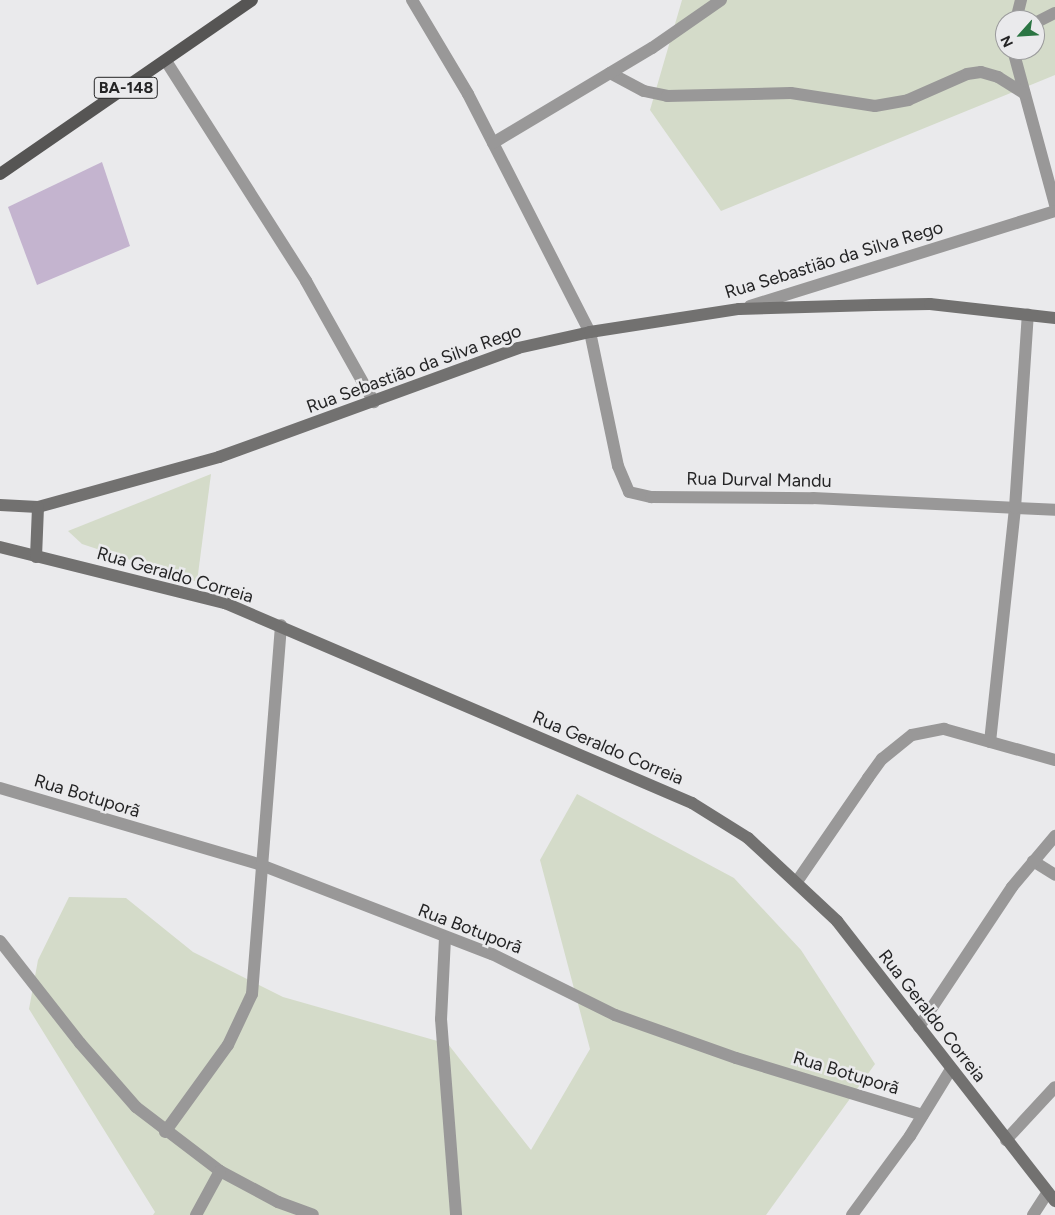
<!DOCTYPE html>
<meta charset="utf-8">
<style>
body{margin:0}
#map{position:relative;width:1055px;height:1215px;overflow:hidden;background:#eaeaec;font-family:Figtree,sans-serif}
div>[style]{position:absolute}
.green>*{inset:0;background:#d4dbc9}
.building>*{inset:0;background:#c4b4cf}
.street>*{height:12px;margin:-6px;padding:0 6px;transform-origin:6px;border-radius:6px;background:#999898}
.secondary>*{height:12px;margin:-6px;padding:0 6px;transform-origin:6px;border-radius:6px;background:#727170}
.primary>*{height:12px;margin:-6px;padding:0 6px;transform-origin:6px;border-radius:6px;background:#565554}
span{translate:-50% -50%;white-space:nowrap;text-align:center;line-height:1.15;-webkit-text-stroke:5px #eaeaec;paint-order:stroke}
.shield-label span{padding:1px 4px;background:#eaeaec;border:1px solid;border-radius:4px;-webkit-text-stroke-width:0}
.shield-label{font-size:16px;color:#242425;font-weight:700}
.street-label{font-size:18px;color:#242425}
.north{position:absolute;left:995px;top:10px;width:50px;height:50px;box-sizing:border-box;background:#eaeaec;border:1px solid #9b9b9c;border-radius:50%;rotate:244deg;font-size:14px;font-weight:700;line-height:20px;text-align:center;color:#242425}
.north::after{content:'';display:block;margin:auto;width:18px;height:22px;background:#2b7543;clip-path:polygon(50% 0,100% 100%,50% 72%,0 100%)}
</style>
<div id="map">
<div class="green">
<i style="clip-path:polygon(evenodd,682px 0,1055px 0,1055px 75px,721px 211px,650px 110px,682px 0,1005px 20px,1035px 20px,1035px 50px,1005px 50px,1005px 20px)"></i>
<i style="clip-path:polygon(211px 474px,197px 582px,82px 544px,68px 531px)"></i>
<i style="clip-path:polygon(577px 794px,734px 878px,801px 950px,875px 1064px,766px 1215px,153px 1215px,155px 1212px,29px 1009px,38px 960px,69px 897px,126px 898px,193px 952px,283px 997px,448px 1044px,531px 1150px,590px 1049px,540px 860px)"></i>
</div>
<div class="building">
<i style="clip-path:polygon(102px 162px,130px 246px,37px 285px,8px 207px)"></i>
</div>
<div class="street">
<i style="left:412px;top:0;width:109px;rotate:59.2deg"></i>
<i style="left:468px;top:94px;width:267px;rotate:62.9deg"></i>
<i style="left:590px;top:332px;width:137px;rotate:78.2deg"></i>
<i style="left:618px;top:466px;width:28px;rotate:67deg"></i>
<i style="left:629px;top:492px;width:23px;rotate:13deg"></i>
<i style="left:651px;top:497px;width:162px;rotate:0.4deg"></i>
<i style="left:813px;top:498px;width:242px;rotate:2.8deg"></i>
<i style="left:1016px;top:20px;width:21px;rotate:-76deg"></i>
<i style="left:1035px;top:23px;width:22px;rotate:-27deg"></i>
<i style="left:1013px;top:50px;width:161px;rotate:74.8deg"></i>
<i style="left:166px;top:61px;width:261px;rotate:57.5deg"></i>
<i style="left:306px;top:281px;width:139px;rotate:60.7deg"></i>
<i style="left:610px;top:73px;width:38px;rotate:28deg"></i>
<i style="left:644px;top:91px;width:24px;rotate:12deg"></i>
<i style="left:667px;top:96px;width:124px;rotate:-1.4deg"></i>
<i style="left:791px;top:93px;width:85px;rotate:8.8deg"></i>
<i style="left:875px;top:106px;width:34px;rotate:-10deg"></i>
<i style="left:908px;top:100px;width:64px;rotate:-23.8deg"></i>
<i style="left:967px;top:74px;width:14px;rotate:-8deg"></i>
<i style="left:981px;top:72px;width:18px;rotate:16deg"></i>
<i style="left:998px;top:77px;width:31px;rotate:32deg"></i>
<i style="left:493px;top:143px;width:185px;rotate:-30.9deg"></i>
<i style="left:652px;top:48px;width:84px;rotate:-34.8deg"></i>
<i style="left:750px;top:306px;width:319px;rotate:-17.3deg"></i>
<i style="left:990px;top:742px;width:235px;rotate:-83.9deg"></i>
<i style="left:1015px;top:508px;width:194px;rotate:-86.2deg"></i>
<i style="left:0;top:788px;width:272px;rotate:16.4deg"></i>
<i style="left:261px;top:865px;width:248px;rotate:21.1deg"></i>
<i style="left:492px;top:954px;width:137px;rotate:26.4deg"></i>
<i style="left:615px;top:1015px;width:128px;rotate:19.6deg"></i>
<i style="left:736px;top:1058px;width:195px;rotate:17deg"></i>
<i style="left:1033px;top:861px;width:26px;rotate:32deg"></i>
<i style="left:798px;top:880px;width:124px;rotate:-55.5deg"></i>
<i style="left:868px;top:778px;width:24px;rotate:-54deg"></i>
<i style="left:882px;top:759px;width:38px;rotate:-39deg"></i>
<i style="left:912px;top:735px;width:33px;rotate:-11deg"></i>
<i style="left:944px;top:729px;width:115px;rotate:15.6deg"></i>
<i style="left:445px;top:938px;width:81px;rotate:92.8deg"></i>
<i style="left:441px;top:1019px;width:197px;rotate:85.6deg"></i>
<i style="left:0;top:941px;width:130px;rotate:51.9deg"></i>
<i style="left:80px;top:1043px;width:85px;rotate:48.8deg"></i>
<i style="left:136px;top:1107px;width:106px;rotate:37.3deg"></i>
<i style="left:220px;top:1171px;width:66px;rotate:28.1deg"></i>
<i style="left:278px;top:1202px;width:37px;rotate:20deg"></i>
<i style="left:919px;top:1027px;width:168px;rotate:-56.4deg"></i>
<i style="left:1012px;top:887px;width:67px;rotate:-49.9deg"></i>
<i style="left:165px;top:1132px;width:107px;rotate:-54.1deg"></i>
<i style="left:228px;top:1045px;width:56px;rotate:-64.8deg"></i>
<i style="left:252px;top:994px;width:370px;rotate:-85.5deg"></i>
<i style="left:1006px;top:1140px;width:72px;rotate:-47.2deg"></i>
<i style="left:196px;top:1215px;width:50px;rotate:-61.4deg"></i>
<i style="left:852px;top:1215px;width:98px;rotate:-53.7deg"></i>
<i style="left:910px;top:1136px;width:79px;rotate:-58.5deg"></i>
<i style="left:1033px;top:1215px;width:27px;rotate:-57deg"></i>
</div>
<div class="secondary">
<i style="left:0;top:505px;width:38px;rotate:3deg"></i>
<i style="left:38px;top:507px;width:188px;rotate:-15.4deg"></i>
<i style="left:219px;top:457px;width:318px;rotate:-20deg"></i>
<i style="left:518px;top:348px;width:74px;rotate:-12.5deg"></i>
<i style="left:590px;top:332px;width:151px;rotate:-8.8deg"></i>
<i style="left:739px;top:309px;width:135px;rotate:-1.7deg"></i>
<i style="left:874px;top:305px;width:56px;rotate:-1deg"></i>
<i style="left:930px;top:304px;width:126px;rotate:6.4deg"></i>
<i style="left:0;top:547px;width:232px;rotate:14deg"></i>
<i style="left:225px;top:603px;width:508px;rotate:23.18deg"></i>
<i style="left:692px;top:803px;width:66px;rotate:32deg"></i>
<i style="left:748px;top:838px;width:122px;rotate:43deg"></i>
<i style="left:837px;top:921px;width:355px;rotate:52.1deg"></i>
<i style="left:36px;top:557px;width:50px;rotate:-87.7deg"></i>
</div>
<div class="primary">
<i style="left:0;top:174px;width:306px;rotate:-34.6deg"></i>
</div>
<div class="shield-label">
<span style="left:126px;top:88px">BA-148</span>
</div>
<div class="street-label">
<span style="left:834px;top:260px;rotate:-17deg">Rua Sebastião da Silva Rego</span>
<span style="left:414px;top:369px;rotate:-20deg">Rua Sebastião da Silva Rego</span>
<span style="left:759px;top:480px;rotate:1deg">Rua Durval Mandu</span>
<span style="left:175px;top:575px;rotate:16deg">Rua Geraldo Correia</span>
<span style="left:608px;top:748px;rotate:23deg">Rua Geraldo Correia</span>
<span style="left:87px;top:796px;rotate:17deg">Rua Botuporã</span>
<span style="left:470px;top:929px;rotate:21deg">Rua Botuporã</span>
<span style="left:932px;top:1016px;rotate:52deg">Rua Geraldo Correia</span>
<span style="left:846px;top:1073px;rotate:17deg">Rua Botuporã</span>
</div>
<div class="north">N</div>
</div>
